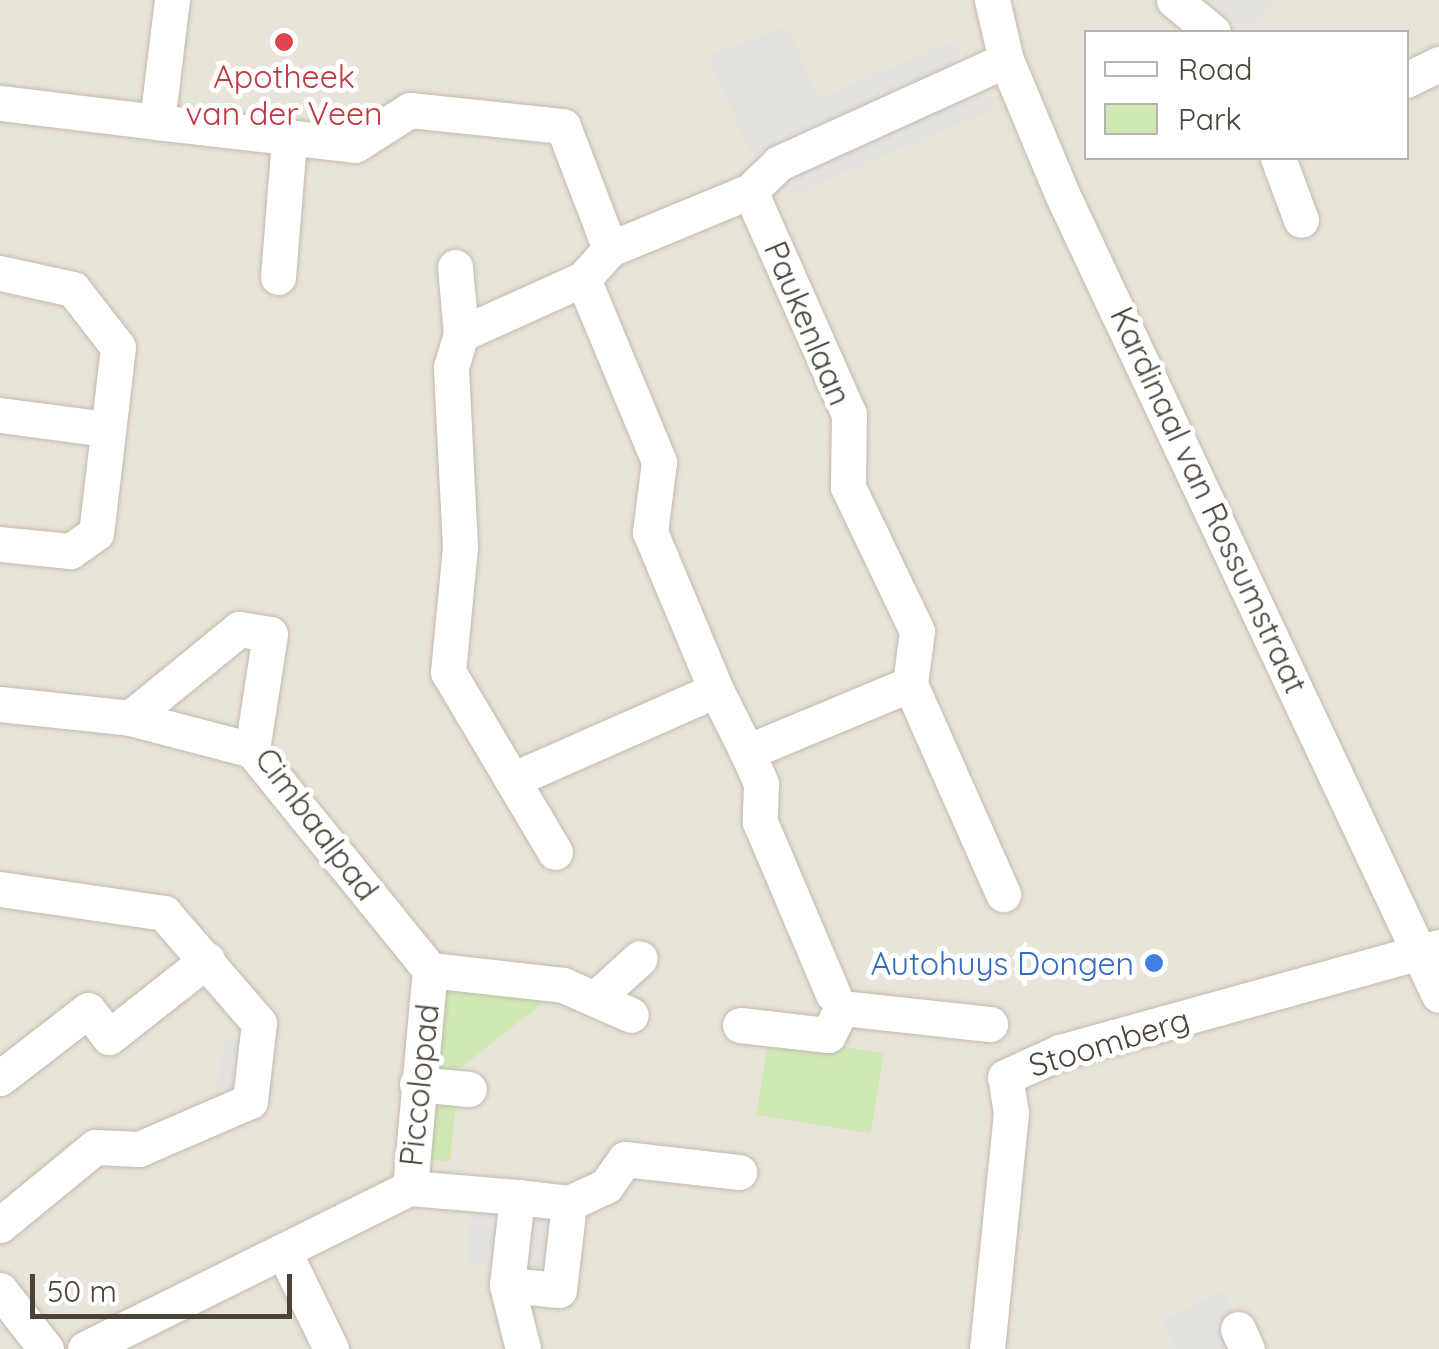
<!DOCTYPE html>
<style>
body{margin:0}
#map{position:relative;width:1439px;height:1349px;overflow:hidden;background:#f5f2eb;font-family:Quicksand,sans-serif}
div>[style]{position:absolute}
.residential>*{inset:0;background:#e9e4d9}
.green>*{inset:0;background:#d0e9b4;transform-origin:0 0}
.parking>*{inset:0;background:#e4e2df;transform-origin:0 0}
.roads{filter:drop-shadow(0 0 2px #c1baad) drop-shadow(0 0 2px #c1baad)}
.minor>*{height:35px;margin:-17.5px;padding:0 17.5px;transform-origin:17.5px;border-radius:17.5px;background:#fff}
.dots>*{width:28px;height:28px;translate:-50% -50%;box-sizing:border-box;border:5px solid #fff;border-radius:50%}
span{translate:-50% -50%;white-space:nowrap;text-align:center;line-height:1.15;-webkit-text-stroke:10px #fff;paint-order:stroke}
.health-label{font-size:32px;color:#be3a42}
.street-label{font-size:32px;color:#494338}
.shop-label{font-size:32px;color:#366cbe}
.right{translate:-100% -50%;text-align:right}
.legend{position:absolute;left:1084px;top:30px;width:325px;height:130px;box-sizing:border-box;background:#fff;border:2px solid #b6b4af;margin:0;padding:12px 18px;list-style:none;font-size:30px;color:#494338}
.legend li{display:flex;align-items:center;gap:20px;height:50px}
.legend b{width:50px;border:2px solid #b6b4af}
.scale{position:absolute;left:30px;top:1274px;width:262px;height:45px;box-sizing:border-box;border:5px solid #494338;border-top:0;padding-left:12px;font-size:30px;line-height:35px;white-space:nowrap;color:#494338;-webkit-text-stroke:8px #fff;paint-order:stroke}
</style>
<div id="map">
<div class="residential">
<i style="clip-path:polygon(evenodd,0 0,1439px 0,1439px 1349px,0 1349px,0 0,1086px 32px,1406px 32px,1406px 158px,1086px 158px,1086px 32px)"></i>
</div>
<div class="green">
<i style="clip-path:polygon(440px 983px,549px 998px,445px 1080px,429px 1078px)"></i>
<i style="left:769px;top:1035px;width:116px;height:81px;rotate:9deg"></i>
<i style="left:427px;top:1094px;width:30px;height:65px;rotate:6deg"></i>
</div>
<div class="parking">
<i style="clip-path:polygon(1210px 0,1273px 0,1248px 31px)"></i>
<i style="clip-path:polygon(787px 26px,818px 99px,953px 42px,963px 63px,752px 156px,708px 56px)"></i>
<i style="left:984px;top:86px;width:25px;height:220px;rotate:67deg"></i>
<i style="left:225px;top:1037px;width:19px;height:52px;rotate:9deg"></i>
<i style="left:472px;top:1206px;width:80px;height:57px;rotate:6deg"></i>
<i style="clip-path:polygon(1222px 1290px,1233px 1313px,1221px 1321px,1236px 1349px,1176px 1349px,1162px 1320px)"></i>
</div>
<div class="roads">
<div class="minor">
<i style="left:992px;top:0;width:62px;rotate:76.9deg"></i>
<i style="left:1006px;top:60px;width:145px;rotate:67.3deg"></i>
<i style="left:1062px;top:194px;width:885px;rotate:64.8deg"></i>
<i style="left:1174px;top:0;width:50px;rotate:39.4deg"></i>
<i style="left:1406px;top:80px;width:37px;rotate:-26deg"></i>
<i style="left:0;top:103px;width:158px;rotate:6.9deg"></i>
<i style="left:157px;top:122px;width:123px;rotate:-83deg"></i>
<i style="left:157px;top:122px;width:199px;rotate:6.6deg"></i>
<i style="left:355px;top:145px;width:65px;rotate:-32.5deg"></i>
<i style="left:410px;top:110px;width:154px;rotate:6deg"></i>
<i style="left:563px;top:126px;width:132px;rotate:69.1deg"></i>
<i style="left:610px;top:249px;width:152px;rotate:-22.5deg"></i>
<i style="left:750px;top:191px;width:244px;rotate:66.1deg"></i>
<i style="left:849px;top:414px;width:73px;rotate:90.8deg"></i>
<i style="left:848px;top:487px;width:160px;rotate:64.4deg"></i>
<i style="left:917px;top:631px;width:53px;rotate:97.5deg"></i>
<i style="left:910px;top:684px;width:230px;rotate:66.1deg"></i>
<i style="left:1278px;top:158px;width:66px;rotate:69.6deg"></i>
<i style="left:750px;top:191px;width:40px;rotate:-44deg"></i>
<i style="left:779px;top:163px;width:249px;rotate:-24.4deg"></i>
<i style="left:455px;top:267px;width:67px;rotate:84.9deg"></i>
<i style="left:0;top:273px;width:75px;rotate:12.4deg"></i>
<i style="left:73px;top:289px;width:73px;rotate:52.2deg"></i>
<i style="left:118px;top:347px;width:187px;rotate:96.7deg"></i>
<i style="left:96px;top:533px;width:32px;rotate:145deg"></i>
<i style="left:70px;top:551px;width:70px;rotate:-174.3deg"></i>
<i style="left:278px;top:277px;width:138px;rotate:-85.4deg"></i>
<i style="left:583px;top:279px;width:198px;rotate:67.4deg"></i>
<i style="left:659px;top:462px;width:71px;rotate:97.3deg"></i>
<i style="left:650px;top:532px;width:171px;rotate:67.3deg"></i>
<i style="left:0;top:415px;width:108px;rotate:7.5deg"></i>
<i style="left:0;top:704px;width:131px;rotate:6.1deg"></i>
<i style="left:130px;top:718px;width:141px;rotate:-39.2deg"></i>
<i style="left:239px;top:629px;width:31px;rotate:9deg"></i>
<i style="left:270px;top:634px;width:117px;rotate:98.8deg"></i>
<i style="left:252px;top:750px;width:283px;rotate:51deg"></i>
<i style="left:130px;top:718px;width:126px;rotate:14.7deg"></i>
<i style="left:747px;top:752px;width:35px;rotate:66deg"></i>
<i style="left:761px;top:784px;width:38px;rotate:92deg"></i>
<i style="left:760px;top:822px;width:187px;rotate:67deg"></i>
<i style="left:512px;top:780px;width:223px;rotate:-23.8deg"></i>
<i style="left:716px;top:690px;width:69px;rotate:63.4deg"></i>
<i style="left:747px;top:752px;width:177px;rotate:-22.6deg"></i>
<i style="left:555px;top:852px;width:209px;rotate:-120.7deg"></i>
<i style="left:448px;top:672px;width:126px;rotate:-84.5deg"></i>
<i style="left:460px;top:547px;width:180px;rotate:-92.9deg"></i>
<i style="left:451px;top:367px;width:34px;rotate:-73deg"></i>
<i style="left:461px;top:334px;width:134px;rotate:-24.3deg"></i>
<i style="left:583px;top:279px;width:40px;rotate:-48deg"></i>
<i style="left:0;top:889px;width:166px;rotate:8.3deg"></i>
<i style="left:164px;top:913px;width:145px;rotate:49.2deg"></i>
<i style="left:259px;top:1023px;width:79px;rotate:96.6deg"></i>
<i style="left:250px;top:1101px;width:121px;rotate:156.6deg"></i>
<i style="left:139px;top:1149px;width:44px;rotate:-177.4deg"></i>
<i style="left:95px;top:1147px;width:123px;rotate:140.6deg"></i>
<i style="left:596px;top:998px;width:59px;rotate:-42.3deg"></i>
<i style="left:740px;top:1025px;width:89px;rotate:6.5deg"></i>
<i style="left:828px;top:1035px;width:30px;rotate:-63deg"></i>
<i style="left:842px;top:1008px;width:149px;rotate:6.2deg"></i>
<i style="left:0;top:1078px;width:111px;rotate:-37.7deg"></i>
<i style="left:88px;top:1010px;width:34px;rotate:52deg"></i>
<i style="left:109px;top:1037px;width:125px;rotate:-38.2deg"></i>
<i style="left:417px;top:1084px;width:52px;rotate:5.5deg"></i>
<i style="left:410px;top:1188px;width:219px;rotate:-84.8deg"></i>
<i style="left:430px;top:970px;width:134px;rotate:6.4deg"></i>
<i style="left:563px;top:985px;width:74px;rotate:23.8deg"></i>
<i style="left:410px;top:1188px;width:107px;rotate:4.8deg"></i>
<i style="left:517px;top:1197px;width:89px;rotate:96.5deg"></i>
<i style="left:507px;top:1285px;width:66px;rotate:76deg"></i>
<i style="left:517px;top:1197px;width:52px;rotate:6.6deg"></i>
<i style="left:569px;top:1203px;width:41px;rotate:-24.7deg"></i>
<i style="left:606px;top:1186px;width:33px;rotate:-55deg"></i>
<i style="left:625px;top:1159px;width:115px;rotate:6.5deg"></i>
<i style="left:284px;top:1252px;width:108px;rotate:64.1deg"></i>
<i style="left:507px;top:1285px;width:52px;rotate:5.5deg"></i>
<i style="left:559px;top:1290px;width:88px;rotate:-83.4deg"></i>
<i style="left:0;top:1290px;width:75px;rotate:52.1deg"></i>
<i style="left:1238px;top:1329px;width:22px;rotate:66deg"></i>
<i style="left:85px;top:1349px;width:363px;rotate:-26.4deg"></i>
<i style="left:987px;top:1349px;width:237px;rotate:-84.2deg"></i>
<i style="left:1011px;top:1113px;width:36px;rotate:-99deg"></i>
<i style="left:1005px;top:1077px;width:60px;rotate:-24.4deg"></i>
<i style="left:1060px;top:1052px;width:393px;rotate:-15.5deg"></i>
</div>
</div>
<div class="dots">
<i style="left:284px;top:42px;background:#e0444e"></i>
<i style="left:1154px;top:963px;background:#3f7fe0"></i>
</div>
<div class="health-label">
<span style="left:284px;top:95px">Apotheek<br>van der Veen</span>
</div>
<div class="street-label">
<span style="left:808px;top:323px;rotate:67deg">Paukenlaan</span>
<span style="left:1209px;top:500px;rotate:65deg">Kardinaal van Rossumstraat</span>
<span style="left:317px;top:824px;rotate:53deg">Cimbaalpad</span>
<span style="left:1109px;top:1042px;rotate:-17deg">Stoomberg</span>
<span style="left:419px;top:1085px;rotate:-84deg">Piccolopad</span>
</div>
<div class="shop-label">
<span class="right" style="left:1134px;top:963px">Autohuys Dongen</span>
</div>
<ul class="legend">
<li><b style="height:12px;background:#fff"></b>Road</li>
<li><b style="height:28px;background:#d0e9b4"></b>Park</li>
</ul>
<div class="scale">50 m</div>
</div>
